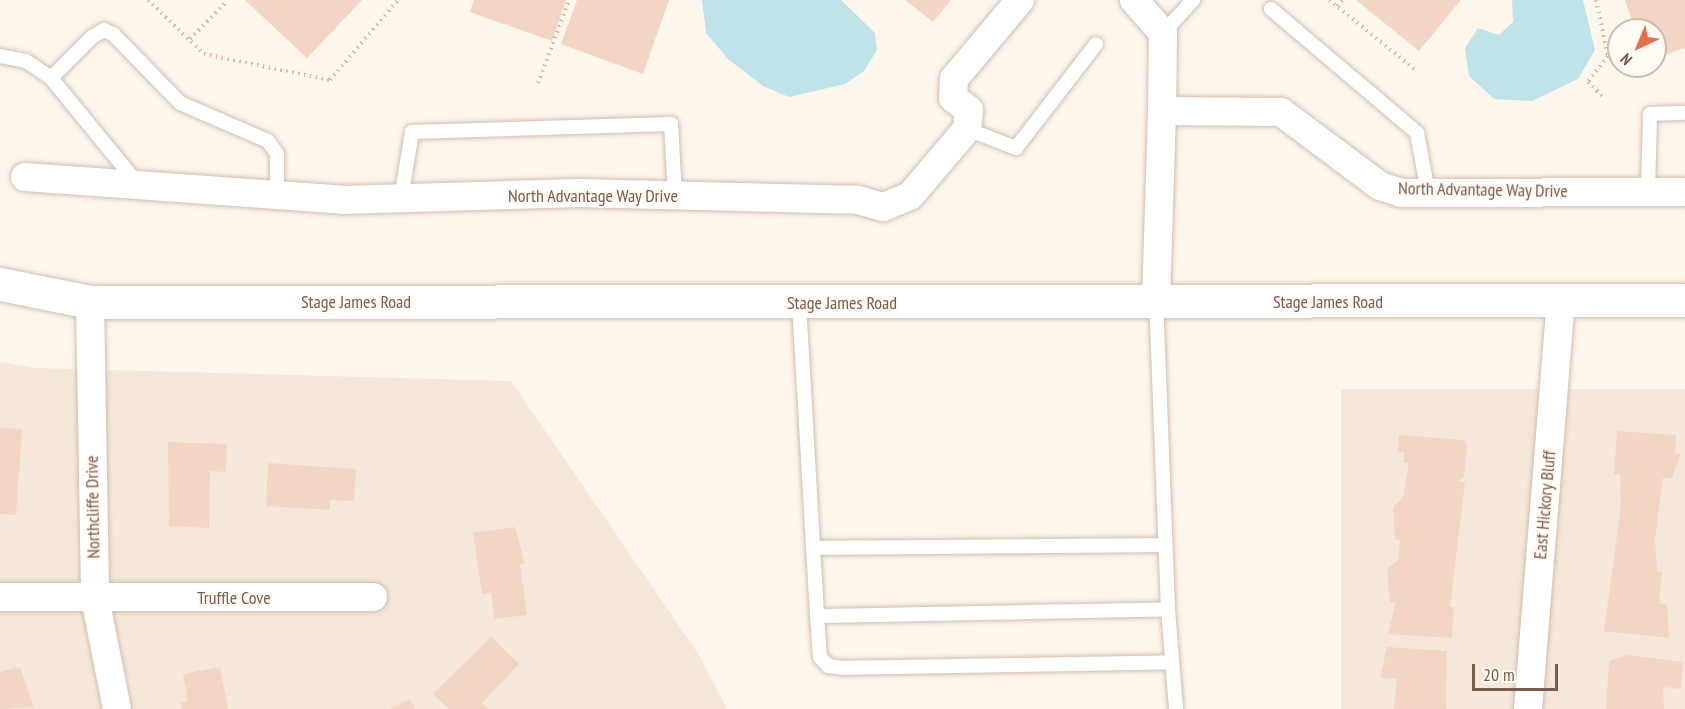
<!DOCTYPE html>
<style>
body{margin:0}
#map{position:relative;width:1685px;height:709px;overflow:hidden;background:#fdf6ec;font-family:"PT Sans Narrow",sans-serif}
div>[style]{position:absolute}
.residential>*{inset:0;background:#f5e8da;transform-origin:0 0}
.water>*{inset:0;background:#bfe3e8}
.building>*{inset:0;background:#f3d5c3}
.path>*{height:4px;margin-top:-2px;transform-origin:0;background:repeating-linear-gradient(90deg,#d9b8a5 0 1.5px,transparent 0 6px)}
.roads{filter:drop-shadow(0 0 2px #d1beb0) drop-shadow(0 0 2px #d1beb0)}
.service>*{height:14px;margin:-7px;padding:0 7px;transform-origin:7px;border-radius:7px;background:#fff}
.minor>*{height:28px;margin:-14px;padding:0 14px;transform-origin:14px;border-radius:14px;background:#fff}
.secondary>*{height:33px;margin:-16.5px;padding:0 16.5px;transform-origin:16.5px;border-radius:16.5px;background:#fff}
span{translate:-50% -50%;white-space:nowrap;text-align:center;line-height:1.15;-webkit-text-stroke:4.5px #fffaf3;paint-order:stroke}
.street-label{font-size:18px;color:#7a5c4d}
.north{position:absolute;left:1607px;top:18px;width:60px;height:60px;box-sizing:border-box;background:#fffaf3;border:2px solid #cabbb1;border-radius:50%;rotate:224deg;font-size:16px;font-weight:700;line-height:24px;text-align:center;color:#7a5c4d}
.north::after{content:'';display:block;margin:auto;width:21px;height:27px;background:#e76f51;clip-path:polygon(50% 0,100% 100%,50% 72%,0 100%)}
.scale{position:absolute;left:1472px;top:664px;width:86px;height:27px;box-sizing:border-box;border:3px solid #7a5c4d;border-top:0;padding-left:8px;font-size:18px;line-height:21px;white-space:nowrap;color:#7a5c4d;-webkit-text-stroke:4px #fffaf3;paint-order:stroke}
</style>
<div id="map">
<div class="residential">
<i style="clip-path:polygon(0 362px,35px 368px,511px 381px,699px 655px,727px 709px,0 709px)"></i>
<i style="left:1685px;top:389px;width:320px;height:344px;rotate:90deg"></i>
</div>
<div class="water">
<i style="clip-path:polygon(702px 0,841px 0,875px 33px,877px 50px,864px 71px,845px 84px,789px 97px,763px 86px,728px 59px,706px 33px)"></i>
<i style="clip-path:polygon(1512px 0,1583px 0,1595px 50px,1578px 79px,1532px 101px,1494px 99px,1469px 76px,1465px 48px,1478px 28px,1499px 35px,1513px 22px)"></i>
</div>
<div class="building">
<i style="clip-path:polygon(245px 0,362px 0,307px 58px)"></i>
<i style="clip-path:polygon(474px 0,566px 0,552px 41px,470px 12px)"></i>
<i style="clip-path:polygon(577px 0,669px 0,643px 74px,561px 44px)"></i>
<i style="clip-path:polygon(905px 0,951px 0,933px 22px)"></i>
<i style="clip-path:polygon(1356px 0,1461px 0,1419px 51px)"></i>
<i style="clip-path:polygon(1625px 0,1685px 0,1685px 48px,1655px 58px,1655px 30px,1635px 30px)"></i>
<i style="clip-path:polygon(0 428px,22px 429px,16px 515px,0 514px)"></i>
<i style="clip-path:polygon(1617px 431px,1676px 435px,1675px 453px,1681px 453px,1672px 478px,1663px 478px,1655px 539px,1657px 571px,1662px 572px,1659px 603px,1667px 605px,1669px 638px,1604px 631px,1621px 506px,1620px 474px,1614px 474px)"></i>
<i style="clip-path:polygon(1399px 435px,1463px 440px,1467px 445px,1464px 477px,1458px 481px,1465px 482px,1450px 607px,1454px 607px,1452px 638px,1388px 634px,1396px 602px,1390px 602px,1387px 569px,1398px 560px,1400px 540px,1395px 539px,1393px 507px,1403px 497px,1409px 463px,1404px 463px,1404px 452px,1398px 452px)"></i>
<i style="clip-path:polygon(168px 442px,227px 444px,226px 472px,210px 471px,209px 528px,169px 526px)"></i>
<i style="clip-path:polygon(268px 463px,356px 469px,354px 501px,330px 500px,330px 510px,266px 506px)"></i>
<i style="clip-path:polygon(515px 527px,525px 564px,520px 565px,527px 615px,494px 619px,491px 593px,482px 594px,473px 533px)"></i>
<i style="clip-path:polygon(491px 637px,519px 664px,482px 703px,489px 709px,449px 709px,433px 694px)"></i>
<i style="clip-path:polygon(1387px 647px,1447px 651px,1446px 709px,1394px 709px,1397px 679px,1380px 678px)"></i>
<i style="clip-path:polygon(1628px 655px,1683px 662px,1681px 689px,1663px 687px,1664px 709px,1606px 709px,1609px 661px)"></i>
<i style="clip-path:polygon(20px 667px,34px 707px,0 709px,0 672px)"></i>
<i style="clip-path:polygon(220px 667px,228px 709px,182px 709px,181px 703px,188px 701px,183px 674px)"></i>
<i style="clip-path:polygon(410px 699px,415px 709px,390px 709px)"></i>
</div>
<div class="path">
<i style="left:148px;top:0;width:78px;rotate:44deg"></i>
<i style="left:204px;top:54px;width:129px;rotate:11.7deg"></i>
<i style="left:330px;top:80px;width:105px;rotate:-49.6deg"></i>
<i style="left:1329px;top:0;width:114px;rotate:39deg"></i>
<i style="left:1596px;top:0;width:57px;rotate:77.9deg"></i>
<i style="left:1608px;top:56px;width:33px;rotate:128deg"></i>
<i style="left:1588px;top:82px;width:21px;rotate:45deg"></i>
<i style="left:1337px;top:6px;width:8px;rotate:-50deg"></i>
<i style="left:190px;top:39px;width:54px;rotate:-45.7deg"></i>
<i style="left:538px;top:83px;width:89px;rotate:-69.5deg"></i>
</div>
<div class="roads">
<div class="service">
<i style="left:1271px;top:9px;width:192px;rotate:40.3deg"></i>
<i style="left:1417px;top:133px;width:60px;rotate:79.4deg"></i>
<i style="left:1163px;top:33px;width:45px;rotate:-47.7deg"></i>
<i style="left:0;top:56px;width:26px;rotate:11deg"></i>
<i style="left:26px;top:61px;width:30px;rotate:34deg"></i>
<i style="left:51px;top:78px;width:58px;rotate:-45deg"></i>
<i style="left:92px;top:37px;width:14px;rotate:-30deg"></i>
<i style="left:104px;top:30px;width:10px;rotate:24deg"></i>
<i style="left:113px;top:34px;width:96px;rotate:45.8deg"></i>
<i style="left:180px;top:103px;width:96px;rotate:23.4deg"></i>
<i style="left:268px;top:141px;width:16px;rotate:55deg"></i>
<i style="left:277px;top:154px;width:41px;rotate:90deg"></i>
<i style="left:51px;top:78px;width:136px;rotate:50.7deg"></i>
<i style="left:967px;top:129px;width:53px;rotate:21.2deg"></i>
<i style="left:1016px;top:148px;width:131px;rotate:-52.4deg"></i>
<i style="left:1648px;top:192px;width:78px;rotate:-88.5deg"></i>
<i style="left:1650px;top:114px;width:35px;rotate:-2deg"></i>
<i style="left:401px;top:198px;width:67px;rotate:-80.5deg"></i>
<i style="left:412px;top:132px;width:259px;rotate:-1.8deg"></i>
<i style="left:671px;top:124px;width:72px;rotate:86.8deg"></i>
<i style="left:799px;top:303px;width:314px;rotate:86.7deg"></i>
<i style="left:817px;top:616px;width:351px;rotate:-1.1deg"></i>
<i style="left:1168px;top:609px;width:307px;rotate:-92.2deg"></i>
<i style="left:814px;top:548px;width:351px;rotate:-0.5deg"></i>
<i style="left:1168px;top:609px;width:100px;rotate:85.4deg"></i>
<i style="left:817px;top:616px;width:41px;rotate:85.8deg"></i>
<i style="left:820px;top:657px;width:12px;rotate:48deg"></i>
<i style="left:828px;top:666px;width:16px;rotate:7deg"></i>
<i style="left:844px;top:668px;width:328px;rotate:-1deg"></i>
</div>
<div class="minor">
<i style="left:1134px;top:0;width:44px;rotate:48.7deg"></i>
<i style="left:1163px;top:33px;width:78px;rotate:90.7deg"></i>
<i style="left:1162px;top:111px;width:119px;rotate:0.5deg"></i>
<i style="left:1281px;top:112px;width:124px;rotate:36.8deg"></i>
<i style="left:1380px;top:186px;width:22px;rotate:18deg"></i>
<i style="left:1401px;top:193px;width:284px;rotate:-0.2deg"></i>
<i style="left:25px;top:177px;width:319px;rotate:4.1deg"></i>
<i style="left:343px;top:200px;width:235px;rotate:-1.7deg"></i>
<i style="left:578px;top:193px;width:280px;rotate:1.4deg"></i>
<i style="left:858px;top:200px;width:26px;rotate:16deg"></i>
<i style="left:883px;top:207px;width:29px;rotate:-22deg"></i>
<i style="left:910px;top:196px;width:88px;rotate:-49.6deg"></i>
<i style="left:967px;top:129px;width:19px;rotate:-84deg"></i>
<i style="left:969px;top:110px;width:20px;rotate:-143deg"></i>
<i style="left:953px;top:98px;width:19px;rotate:-87deg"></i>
<i style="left:954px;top:79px;width:103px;rotate:-50.1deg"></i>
<i style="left:90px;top:302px;width:296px;rotate:89deg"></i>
<i style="left:95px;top:598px;width:113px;rotate:78.8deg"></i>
<i style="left:1156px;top:302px;width:191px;rotate:-88.2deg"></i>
<i style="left:0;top:597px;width:373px"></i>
<i style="left:1528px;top:709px;width:409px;rotate:-85.4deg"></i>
</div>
<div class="secondary">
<i style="left:0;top:284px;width:92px;rotate:11.3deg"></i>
<i style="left:90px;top:302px;width:1595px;rotate:-0.07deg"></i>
</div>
</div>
<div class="street-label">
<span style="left:1483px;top:190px;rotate:1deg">North Advantage Way Drive</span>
<span style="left:593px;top:196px">North Advantage Way Drive</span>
<span style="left:356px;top:302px">Stage James Road</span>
<span style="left:1328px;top:302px">Stage James Road</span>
<span style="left:842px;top:303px">Stage James Road</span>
<span style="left:1545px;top:505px;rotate:-85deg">East Hickory Bluff</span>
<span style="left:93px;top:507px;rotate:-91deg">Northcliffe Drive</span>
<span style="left:234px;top:598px">Truffle Cove</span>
</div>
<div class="north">N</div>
<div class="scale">20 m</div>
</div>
